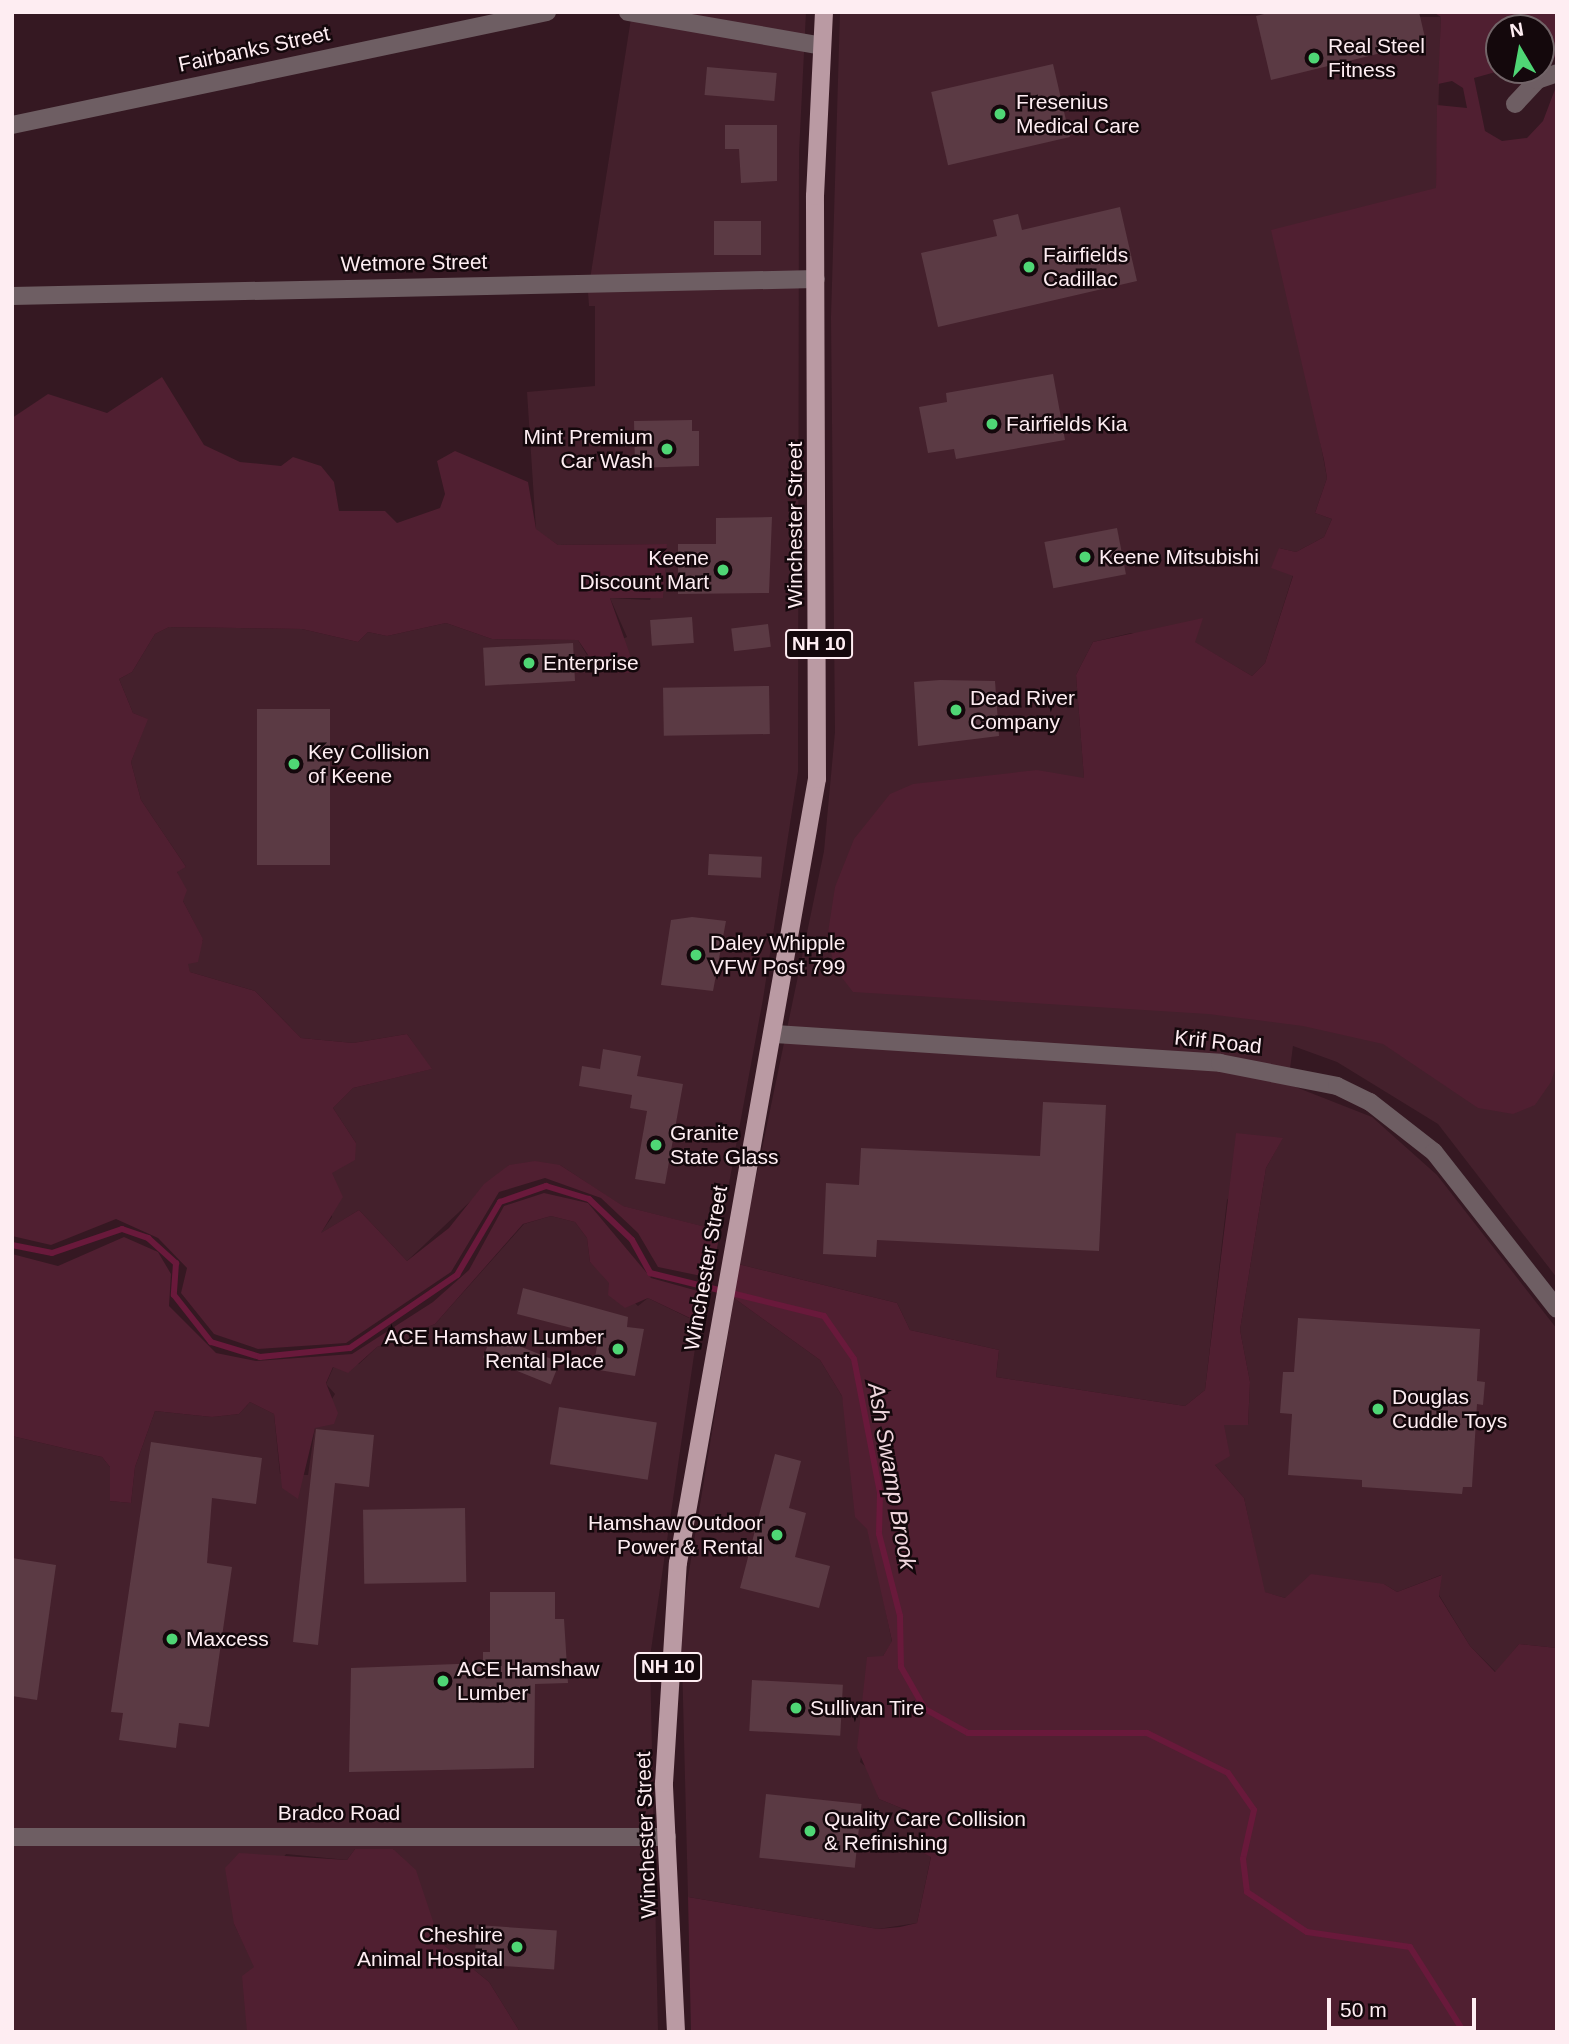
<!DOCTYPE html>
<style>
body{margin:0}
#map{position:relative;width:1569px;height:2044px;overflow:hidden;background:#351822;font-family:Arial,sans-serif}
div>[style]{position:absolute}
.built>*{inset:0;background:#44202c}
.green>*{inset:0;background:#501f31}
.stream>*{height:6px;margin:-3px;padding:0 3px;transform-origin:3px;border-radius:3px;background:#69193b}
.building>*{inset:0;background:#5b3a44;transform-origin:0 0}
.street>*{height:18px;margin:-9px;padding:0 9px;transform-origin:9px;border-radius:9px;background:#6e5e63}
.primary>*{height:18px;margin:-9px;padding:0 9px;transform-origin:9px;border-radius:9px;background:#ba9aa3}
.dots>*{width:19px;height:19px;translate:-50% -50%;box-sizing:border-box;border:4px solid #14080c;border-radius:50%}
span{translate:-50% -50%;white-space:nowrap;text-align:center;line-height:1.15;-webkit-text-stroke:5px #14080c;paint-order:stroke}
.shield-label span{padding:2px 5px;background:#14080c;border:2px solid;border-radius:5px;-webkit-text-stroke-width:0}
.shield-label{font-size:19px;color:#feedf2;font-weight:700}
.poi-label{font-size:21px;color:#feedf2}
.left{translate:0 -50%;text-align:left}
.right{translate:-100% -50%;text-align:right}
.street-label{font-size:21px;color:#feedf2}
.water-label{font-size:23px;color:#efd6dd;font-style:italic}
.frame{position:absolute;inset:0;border:14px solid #feedf2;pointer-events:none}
.north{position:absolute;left:1485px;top:14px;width:70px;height:70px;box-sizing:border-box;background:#14080c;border:2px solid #726468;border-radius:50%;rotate:350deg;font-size:19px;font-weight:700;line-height:28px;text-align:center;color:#feedf2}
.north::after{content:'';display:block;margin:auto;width:24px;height:32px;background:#4fd675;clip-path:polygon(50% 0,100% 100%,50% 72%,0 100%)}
.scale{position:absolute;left:1327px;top:1998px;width:149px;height:32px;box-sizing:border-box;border:4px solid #feedf2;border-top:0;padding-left:9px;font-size:21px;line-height:24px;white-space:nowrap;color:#feedf2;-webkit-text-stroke:5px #14080c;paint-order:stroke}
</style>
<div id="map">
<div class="built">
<i style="clip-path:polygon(632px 12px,806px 12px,799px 153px,798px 772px,763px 999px,719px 1238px,705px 1227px,622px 1206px,560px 1165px,509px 1165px,407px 1261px,359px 1210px,320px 1234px,332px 1217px,331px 1173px,356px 1143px,333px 1108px,353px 1088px,431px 1069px,407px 1034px,353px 1043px,301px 1038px,255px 991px,190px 972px,187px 964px,203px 940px,183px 901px,177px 871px,186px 867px,141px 800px,131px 762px,147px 719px,133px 713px,119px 679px,132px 672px,155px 634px,169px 627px,302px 629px,358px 642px,368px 632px,387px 636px,446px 623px,492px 639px,578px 640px,587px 655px,627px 637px,610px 598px,650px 600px,667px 544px,558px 545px,536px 530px,527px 392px,595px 386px,595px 306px,589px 306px,588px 292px)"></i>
<i style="clip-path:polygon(840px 12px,1441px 17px,1436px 189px,1312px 397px,1327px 478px,1315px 513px,1332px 519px,1324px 537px,1296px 552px,1279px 548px,1293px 575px,1265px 663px,1252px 676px,1194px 642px,1131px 633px,1093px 642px,1076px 675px,1084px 777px,1557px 703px,1557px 1278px,1438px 1124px,1337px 1062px,1293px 1046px,1288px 1084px,1372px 1117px,1437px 1175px,1557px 1329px,1557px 1648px,1519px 1644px,1496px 1672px,1470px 1646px,1439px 1595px,1441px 1575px,1397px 1592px,1384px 1584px,1285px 1598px,1264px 1592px,1244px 1498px,1215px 1465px,1224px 1425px,1248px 1425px,1250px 1382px,1240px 1330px,1266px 1168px,1282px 1139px,1272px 1138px,1227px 1200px,1205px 1390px,1185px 1406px,996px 1377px,999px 1350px,910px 1330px,897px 1303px,738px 1264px,824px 851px,835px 732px,831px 317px)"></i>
<i style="clip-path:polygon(551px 1216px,575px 1222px,587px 1238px,590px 1262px,638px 1306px,648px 1298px,689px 1318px,700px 1314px,650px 1657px,658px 2032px,520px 2032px,489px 1982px,440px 1942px,393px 1849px,355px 1849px,347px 1860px,286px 1854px,234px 1924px,255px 1967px,247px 2032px,12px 2032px,12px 1436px,102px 1457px,110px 1467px,110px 1501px,131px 1503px,135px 1467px,155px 1411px,212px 1417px,239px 1414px,250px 1402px,274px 1414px,280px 1474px,308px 1475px,315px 1427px,335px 1394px,326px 1384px,334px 1366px,359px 1364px,377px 1347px,435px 1324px,524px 1224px)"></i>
<i style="clip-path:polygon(734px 1298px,820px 1360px,842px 1396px,892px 1642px,883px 1656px,860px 1762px,870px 1770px,879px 1799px,923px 1817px,918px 1850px,931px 1856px,917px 1923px,878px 1929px,688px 1897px,681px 1620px)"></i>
</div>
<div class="green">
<i style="clip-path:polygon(1433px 12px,1557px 12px,1557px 57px,1541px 61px,1541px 28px,1499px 28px,1503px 70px,1474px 78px,1485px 131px,1502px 141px,1527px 138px,1543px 121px,1557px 84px,1557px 1063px,1551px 1082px,1535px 1105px,1513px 1114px,1478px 1108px,1383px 1044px,1303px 1026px,1208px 1014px,853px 992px,836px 970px,827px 939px,835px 887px,854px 839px,890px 794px,913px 784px,1037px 770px,1084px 778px,1076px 675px,1093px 642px,1203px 618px,1195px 642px,1252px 676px,1265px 663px,1293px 576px,1271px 568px,1279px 548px,1296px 552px,1324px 537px,1332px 519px,1315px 513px,1327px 478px,1324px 460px,1271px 230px,1436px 188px,1437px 105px,1467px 108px,1463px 88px,1452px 81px,1438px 84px,1441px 17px)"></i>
<i style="clip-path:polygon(162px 377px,204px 445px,240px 462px,281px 466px,293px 457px,321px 466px,334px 482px,339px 511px,385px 511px,397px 523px,440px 508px,445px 494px,437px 461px,455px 451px,528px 482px,536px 529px,558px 545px,667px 544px,663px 598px,610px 598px,634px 666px,629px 673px,599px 671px,578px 640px,492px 639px,446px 623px,387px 636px,368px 632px,358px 642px,302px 629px,169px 627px,155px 634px,132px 672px,119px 679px,133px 713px,148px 719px,131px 762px,141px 800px,186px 867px,177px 872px,187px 890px,183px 901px,203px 939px,198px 962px,188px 964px,190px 972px,255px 991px,301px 1038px,353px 1043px,407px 1034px,432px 1069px,353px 1088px,333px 1108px,356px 1143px,355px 1160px,332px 1173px,343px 1197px,321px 1233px,359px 1210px,407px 1261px,449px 1228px,484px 1184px,509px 1165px,535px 1161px,560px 1165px,623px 1206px,706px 1227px,719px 1238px,711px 1278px,658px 1267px,638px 1233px,601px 1198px,545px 1178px,499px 1192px,451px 1272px,346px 1343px,258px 1349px,214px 1334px,181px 1293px,187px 1268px,158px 1238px,116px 1219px,51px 1245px,12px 1236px,12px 418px,48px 394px,107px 413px)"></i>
<i style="clip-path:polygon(1236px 1133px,1283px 1138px,1266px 1168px,1240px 1330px,1250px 1382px,1248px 1425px,1224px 1425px,1230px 1456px,1215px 1465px,1244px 1498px,1265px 1592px,1285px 1598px,1311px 1574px,1384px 1584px,1397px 1592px,1442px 1575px,1439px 1596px,1470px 1646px,1495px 1672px,1519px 1644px,1557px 1648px,1557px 2032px,691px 2032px,688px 1897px,878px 1929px,900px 1927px,917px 1923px,931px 1857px,918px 1850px,923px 1817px,879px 1799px,857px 1748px,867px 1657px,883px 1656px,892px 1641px,867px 1529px,855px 1517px,842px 1396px,820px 1360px,734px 1298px,738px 1264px,897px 1303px,910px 1330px,999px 1350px,996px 1377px,1185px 1406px,1205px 1390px)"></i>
<i style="clip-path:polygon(544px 1193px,588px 1203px,651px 1278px,705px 1293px,700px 1314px,690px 1318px,648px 1298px,625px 1308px,608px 1295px,609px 1283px,590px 1262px,587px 1238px,575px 1222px,551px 1216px,523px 1224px,435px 1324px,377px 1347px,348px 1373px,333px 1367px,326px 1383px,338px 1413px,334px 1424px,315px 1428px,298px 1499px,282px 1488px,274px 1414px,250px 1402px,239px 1414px,212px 1417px,155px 1411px,135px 1467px,131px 1503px,110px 1501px,110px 1467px,102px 1457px,12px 1436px,12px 1254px,58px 1266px,124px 1237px,158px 1252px,171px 1274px,169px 1306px,216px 1353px,256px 1361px,352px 1354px,433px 1302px,469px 1270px,504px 1206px)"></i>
<i style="clip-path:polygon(355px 1849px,393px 1849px,416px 1870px,440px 1942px,489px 1982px,520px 2032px,247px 2032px,242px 1976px,254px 1967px,234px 1924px,225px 1868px,239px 1853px,347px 1860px)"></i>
</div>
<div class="stream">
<i style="left:12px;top:1245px;width:41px;rotate:11.3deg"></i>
<i style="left:52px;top:1253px;width:74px;rotate:-18.9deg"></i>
<i style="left:122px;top:1229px;width:28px;rotate:19deg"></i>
<i style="left:148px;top:1238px;width:38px;rotate:42deg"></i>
<i style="left:176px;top:1263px;width:32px;rotate:94deg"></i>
<i style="left:174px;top:1295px;width:60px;rotate:51.8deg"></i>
<i style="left:211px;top:1342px;width:51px;rotate:17deg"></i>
<i style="left:260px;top:1357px;width:90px;rotate:-5.7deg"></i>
<i style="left:350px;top:1348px;width:130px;rotate:-34.3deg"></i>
<i style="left:457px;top:1275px;width:85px;rotate:-59.5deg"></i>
<i style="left:500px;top:1202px;width:49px;rotate:-19.2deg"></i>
<i style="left:546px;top:1186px;width:45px;rotate:16.8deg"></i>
<i style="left:589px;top:1199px;width:59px;rotate:43.6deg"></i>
<i style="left:632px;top:1240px;width:38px;rotate:61deg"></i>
<i style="left:650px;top:1273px;width:179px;rotate:13.9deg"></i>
<i style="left:824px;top:1316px;width:52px;rotate:55.1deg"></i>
<i style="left:854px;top:1359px;width:136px;rotate:79deg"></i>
<i style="left:880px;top:1493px;width:41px;rotate:91.4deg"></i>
<i style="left:879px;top:1534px;width:85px;rotate:75.6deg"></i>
<i style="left:900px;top:1616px;width:51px;rotate:88.9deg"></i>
<i style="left:901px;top:1667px;width:48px;rotate:60.3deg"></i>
<i style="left:925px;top:1709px;width:49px;rotate:29.2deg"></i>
<i style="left:968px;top:1733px;width:179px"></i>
<i style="left:1147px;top:1733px;width:90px;rotate:26.3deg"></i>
<i style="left:1228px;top:1773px;width:45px;rotate:54.9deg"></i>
<i style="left:1254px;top:1810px;width:50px;rotate:102.7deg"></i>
<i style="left:1243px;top:1859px;width:33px;rotate:83deg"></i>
<i style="left:1247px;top:1892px;width:72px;rotate:33.7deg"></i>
<i style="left:1307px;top:1932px;width:104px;rotate:8.3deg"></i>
<i style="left:1410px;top:1947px;width:101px;rotate:57.6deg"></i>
</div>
<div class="building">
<i style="clip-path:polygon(1272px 12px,1419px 12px,1426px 42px,1271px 80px,1256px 16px)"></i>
<i style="left:1053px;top:64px;width:75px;height:125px;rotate:77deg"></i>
<i style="left:707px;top:67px;width:70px;height:28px;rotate:5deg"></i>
<i style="clip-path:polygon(725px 125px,777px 125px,777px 181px,741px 183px,739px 149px,725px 149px)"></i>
<i style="clip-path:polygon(1120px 207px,1137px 281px,938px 327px,921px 253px,997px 236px,993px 220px,1018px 214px,1022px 230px)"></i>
<i style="left:714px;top:221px;width:47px;height:34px"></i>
<i style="clip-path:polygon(1053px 374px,1065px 440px,956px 459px,954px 449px,928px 453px,919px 407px,947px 402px,946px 393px)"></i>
<i style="clip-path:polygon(692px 420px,692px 431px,699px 431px,699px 466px,635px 468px,634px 421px)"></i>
<i style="clip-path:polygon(772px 517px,769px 593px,678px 594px,678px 544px,716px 544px,716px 518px)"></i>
<i style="left:1117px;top:528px;width:47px;height:74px;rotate:79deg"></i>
<i style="left:692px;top:617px;width:26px;height:42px;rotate:86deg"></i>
<i style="left:768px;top:624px;width:23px;height:37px;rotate:83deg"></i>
<i style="left:573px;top:643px;width:38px;height:90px;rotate:87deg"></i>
<i style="clip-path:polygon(940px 680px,995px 681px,999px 736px,918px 746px,914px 682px)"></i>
<i style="left:769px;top:686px;width:48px;height:106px;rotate:89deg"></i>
<i style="left:257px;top:709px;width:73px;height:156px"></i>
<i style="left:709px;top:854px;width:53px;height:21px;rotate:3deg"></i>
<i style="clip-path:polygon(692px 917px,726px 921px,713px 991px,661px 985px,671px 920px)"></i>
<i style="clip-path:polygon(603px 1049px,641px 1056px,637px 1076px,683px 1084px,665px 1184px,635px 1179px,647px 1111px,630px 1108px,632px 1095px,579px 1086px,582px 1066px,600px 1069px)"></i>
<i style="clip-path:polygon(1043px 1102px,1106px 1105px,1099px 1251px,877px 1240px,876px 1257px,823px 1254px,826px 1183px,859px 1185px,861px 1148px,1040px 1156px)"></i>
<i style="clip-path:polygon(523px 1288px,628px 1317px,627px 1327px,644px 1329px,635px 1376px,593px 1369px,599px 1335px,517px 1314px)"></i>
<i style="clip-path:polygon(1298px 1318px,1480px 1329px,1477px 1381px,1485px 1382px,1483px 1405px,1477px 1404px,1472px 1487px,1463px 1487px,1462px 1494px,1362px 1487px,1362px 1480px,1288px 1475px,1292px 1414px,1280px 1413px,1283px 1372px,1294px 1372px)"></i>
<i style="left:492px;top:1335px;width:73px;height:24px;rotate:22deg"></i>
<i style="left:559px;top:1407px;width:99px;height:58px;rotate:9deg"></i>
<i style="clip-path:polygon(316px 1429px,374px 1435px,369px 1487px,335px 1483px,318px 1645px,293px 1642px)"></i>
<i style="clip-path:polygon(151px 1442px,262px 1458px,256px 1504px,212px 1498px,207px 1563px,232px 1567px,209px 1727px,179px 1723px,176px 1748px,119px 1740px,123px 1713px,111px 1712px)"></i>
<i style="clip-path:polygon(775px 1454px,801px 1461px,789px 1508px,806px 1513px,795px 1557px,830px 1566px,819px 1608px,740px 1588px)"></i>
<i style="left:465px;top:1508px;width:74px;height:102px;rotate:89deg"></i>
<i style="clip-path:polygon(12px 1558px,56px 1565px,37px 1700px,12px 1696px)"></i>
<i style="clip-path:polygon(490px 1592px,555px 1592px,555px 1619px,564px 1619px,568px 1683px,535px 1684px,534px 1768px,349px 1772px,351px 1668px,483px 1663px,483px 1652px,490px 1652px)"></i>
<i style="left:752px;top:1680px;width:91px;height:51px;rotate:3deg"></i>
<i style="left:766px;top:1794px;width:96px;height:64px;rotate:6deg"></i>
<i style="left:477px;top:1925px;width:80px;height:39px;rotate:4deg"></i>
</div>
<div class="street">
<i style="left:628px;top:12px;width:197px;rotate:9.9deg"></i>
<i style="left:1515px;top:104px;width:33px;rotate:-47deg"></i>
<i style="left:1537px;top:80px;width:21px;rotate:-19deg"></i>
<i style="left:12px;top:125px;width:547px;rotate:-11.93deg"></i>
<i style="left:12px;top:296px;width:804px;rotate:-1.21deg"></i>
<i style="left:775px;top:1034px;width:446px;rotate:3.7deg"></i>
<i style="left:1220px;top:1063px;width:119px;rotate:11.1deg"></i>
<i style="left:1337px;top:1086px;width:37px;rotate:26deg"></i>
<i style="left:1370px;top:1102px;width:81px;rotate:38deg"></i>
<i style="left:1434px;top:1152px;width:199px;rotate:51.9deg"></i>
<i style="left:12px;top:1837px;width:655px"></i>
</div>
<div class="primary">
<i style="left:676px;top:2032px;width:249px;rotate:-92.8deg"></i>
<i style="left:664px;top:1783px;width:220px;rotate:-86.4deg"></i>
<i style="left:678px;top:1563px;width:796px;rotate:-79.95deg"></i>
<i style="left:817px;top:779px;width:583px;rotate:-90.2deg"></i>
<i style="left:815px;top:196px;width:184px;rotate:-87.2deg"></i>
</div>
<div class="dots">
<i style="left:1314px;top:58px;background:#4fd675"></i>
<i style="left:1000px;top:114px;background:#4fd675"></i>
<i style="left:1029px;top:267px;background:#4fd675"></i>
<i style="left:992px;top:424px;background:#4fd675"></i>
<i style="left:667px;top:449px;background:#4fd675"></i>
<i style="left:1085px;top:557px;background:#4fd675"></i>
<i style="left:723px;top:570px;background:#4fd675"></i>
<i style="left:529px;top:663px;background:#4fd675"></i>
<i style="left:956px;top:710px;background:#4fd675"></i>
<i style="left:294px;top:764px;background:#4fd675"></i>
<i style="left:696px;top:955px;background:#4fd675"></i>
<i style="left:656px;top:1145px;background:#4fd675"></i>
<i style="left:618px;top:1349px;background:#4fd675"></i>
<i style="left:1378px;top:1409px;background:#4fd675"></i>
<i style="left:777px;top:1535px;background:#4fd675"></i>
<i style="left:172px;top:1639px;background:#4fd675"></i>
<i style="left:443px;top:1681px;background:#4fd675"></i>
<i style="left:796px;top:1708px;background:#4fd675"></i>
<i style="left:810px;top:1831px;background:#4fd675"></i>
<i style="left:517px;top:1947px;background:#4fd675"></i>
</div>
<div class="shield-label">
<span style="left:819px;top:644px">NH 10</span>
<span style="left:668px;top:1667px">NH 10</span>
</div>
<div class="poi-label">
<span class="left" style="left:1328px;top:58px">Real Steel<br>Fitness</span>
<span class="left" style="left:1016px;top:114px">Fresenius<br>Medical Care</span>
<span class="left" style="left:1043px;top:267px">Fairfields<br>Cadillac</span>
<span class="left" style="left:1006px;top:424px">Fairfields Kia</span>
<span class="right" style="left:653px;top:449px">Mint Premium<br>Car Wash</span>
<span class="left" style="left:1099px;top:557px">Keene Mitsubishi</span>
<span class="right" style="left:709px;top:570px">Keene<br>Discount Mart</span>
<span class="left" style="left:543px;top:663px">Enterprise</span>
<span class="left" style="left:970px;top:710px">Dead River<br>Company</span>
<span class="left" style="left:308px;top:764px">Key Collision<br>of Keene</span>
<span class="left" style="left:710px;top:955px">Daley Whipple<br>VFW Post 799</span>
<span class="left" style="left:670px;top:1145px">Granite<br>State Glass</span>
<span class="right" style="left:604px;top:1349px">ACE Hamshaw Lumber<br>Rental Place</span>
<span class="left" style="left:1392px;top:1409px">Douglas<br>Cuddle Toys</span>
<span class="right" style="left:763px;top:1535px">Hamshaw Outdoor<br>Power &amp; Rental</span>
<span class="left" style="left:186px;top:1639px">Maxcess</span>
<span class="left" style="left:457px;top:1681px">ACE Hamshaw<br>Lumber</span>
<span class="left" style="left:810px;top:1708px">Sullivan Tire</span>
<span class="left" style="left:824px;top:1831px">Quality Care Collision<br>&amp; Refinishing</span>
<span class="right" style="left:503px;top:1947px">Cheshire<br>Animal Hospital</span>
</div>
<div class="street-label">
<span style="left:254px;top:49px;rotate:-12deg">Fairbanks Street</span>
<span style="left:414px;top:263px;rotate:-1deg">Wetmore Street</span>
<span style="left:795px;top:525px;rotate:-90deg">Winchester Street</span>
<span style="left:1218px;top:1042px;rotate:6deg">Krif Road</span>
<span style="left:706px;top:1268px;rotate:-80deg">Winchester Street</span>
<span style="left:339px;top:1813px">Bradco Road</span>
<span style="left:646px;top:1835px;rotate:-92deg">Winchester Street</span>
</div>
<div class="water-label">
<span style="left:892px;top:1476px;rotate:80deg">Ash Swamp Brook</span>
</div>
<div class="frame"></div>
<div class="north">N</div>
<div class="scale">50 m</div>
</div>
